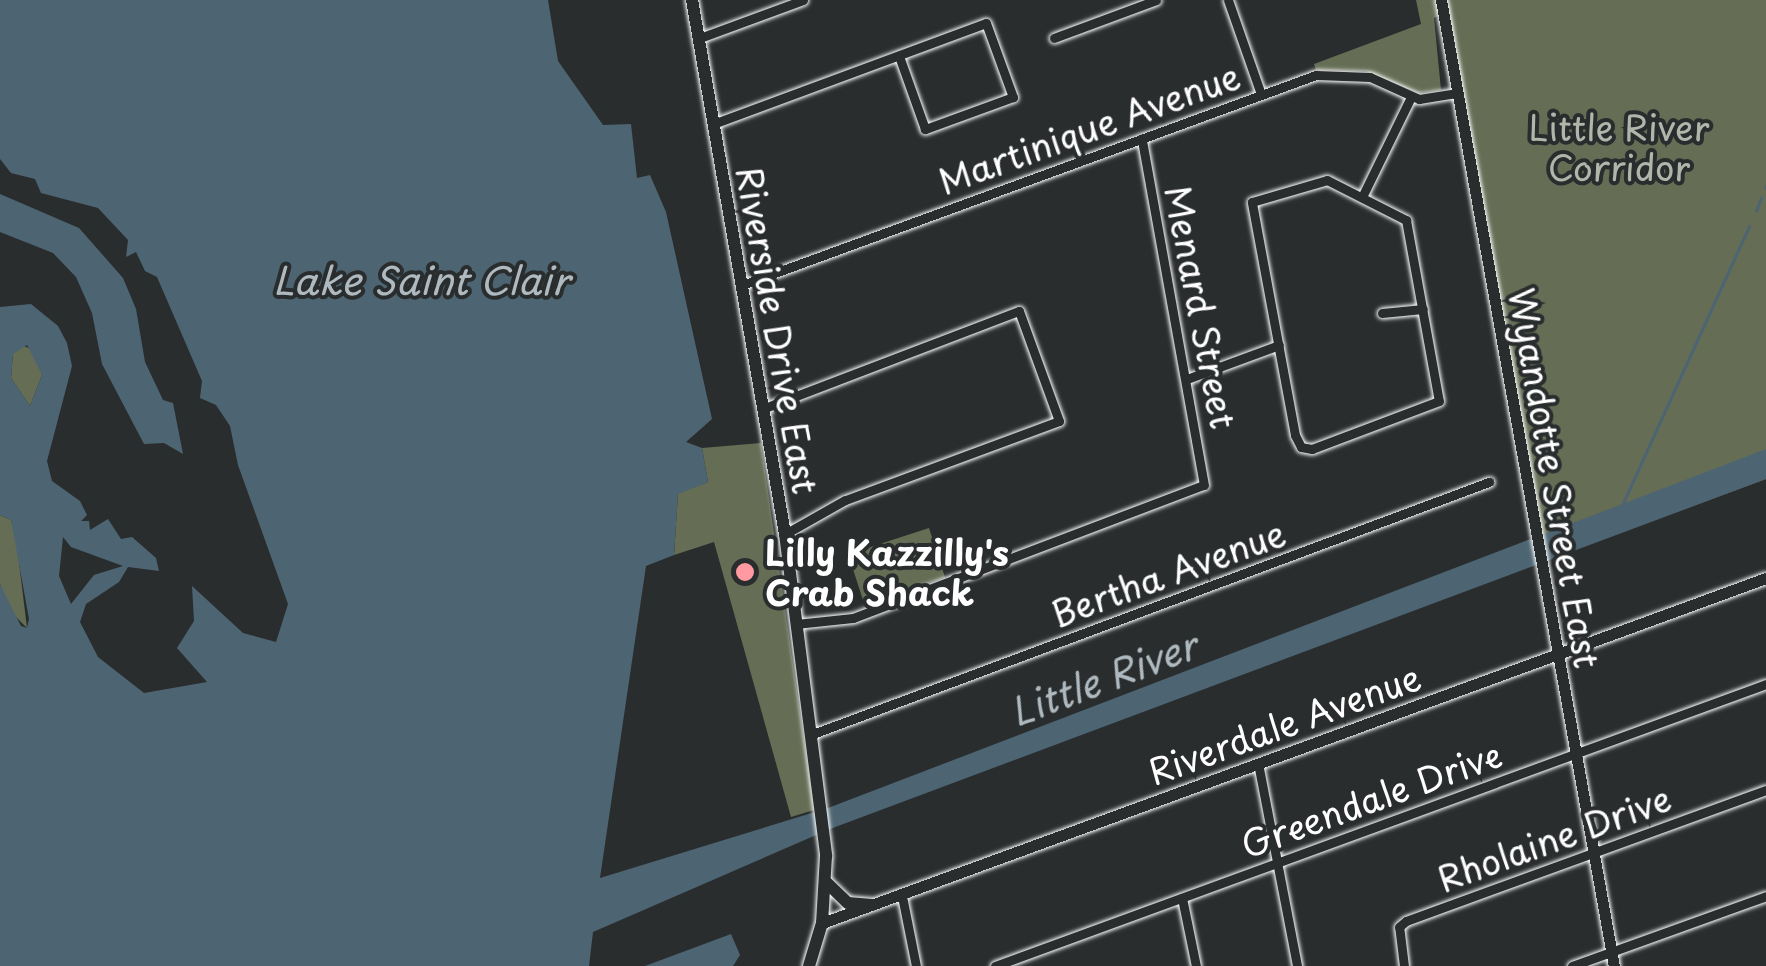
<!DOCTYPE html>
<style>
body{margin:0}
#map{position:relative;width:1766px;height:966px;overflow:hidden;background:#2a2d2e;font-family:"Playpen Sans",sans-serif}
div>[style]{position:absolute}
.green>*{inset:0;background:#656e55;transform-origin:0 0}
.water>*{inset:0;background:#4d6572}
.stream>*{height:2.5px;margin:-1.25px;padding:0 1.25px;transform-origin:1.25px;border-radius:1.25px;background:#4d6572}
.roads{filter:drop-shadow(0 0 2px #fff) drop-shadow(0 0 2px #fff)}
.minor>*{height:9px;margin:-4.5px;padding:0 4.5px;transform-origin:4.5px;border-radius:4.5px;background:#2a2d2e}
.tertiary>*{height:11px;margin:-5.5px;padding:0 5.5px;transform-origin:5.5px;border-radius:5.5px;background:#2a2d2e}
.secondary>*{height:12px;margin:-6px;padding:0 6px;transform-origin:6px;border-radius:6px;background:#2a2d2e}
.dots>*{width:28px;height:28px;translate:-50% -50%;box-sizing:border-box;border:5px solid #2a2d2e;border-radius:50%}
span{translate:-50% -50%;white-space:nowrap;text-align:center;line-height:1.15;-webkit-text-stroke:8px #2a2d2e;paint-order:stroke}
.park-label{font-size:35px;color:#b2b6aa}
.street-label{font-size:35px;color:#fff}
.poi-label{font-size:35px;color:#fff;font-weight:700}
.left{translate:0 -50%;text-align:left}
.water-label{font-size:38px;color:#afbac0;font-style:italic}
</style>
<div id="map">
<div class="green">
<i style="clip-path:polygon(1416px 0,1766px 0,1766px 479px,1539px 563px,1442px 14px,1434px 18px,1441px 90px,1418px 93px,1366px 71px,1316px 70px,1314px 64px,1421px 24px)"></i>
<i style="clip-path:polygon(22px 345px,33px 350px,42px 375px,30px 406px,11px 378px,13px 354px)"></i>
<i style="clip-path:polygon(761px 443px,814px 810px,791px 817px,714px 542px,674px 555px,678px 493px,708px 482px,702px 448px)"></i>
<i style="clip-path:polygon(0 515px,11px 520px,16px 538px,27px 628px,10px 611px,0 584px)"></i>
<i style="left:929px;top:528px;width:52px;height:85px;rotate:72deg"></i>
</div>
<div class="water">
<i style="clip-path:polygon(evenodd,0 0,548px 0,558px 61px,603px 125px,631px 124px,637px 178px,650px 175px,666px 212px,712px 419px,686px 442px,702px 448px,708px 482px,678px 494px,674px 555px,646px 566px,600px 878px,828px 808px,1766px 449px,1766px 479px,830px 829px,593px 932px,589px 966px,0 966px,0 584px,21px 626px,27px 628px,29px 619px,11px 520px,0 515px,0 307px,31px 304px,58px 326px,67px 343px,72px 366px,47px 461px,52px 481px,80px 501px,87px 515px,81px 521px,89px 521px,90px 530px,108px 519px,121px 539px,132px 537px,156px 558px,159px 571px,128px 567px,119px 582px,86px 604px,80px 622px,98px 657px,144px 693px,207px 682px,177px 648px,194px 621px,192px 586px,243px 633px,276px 642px,288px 604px,238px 465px,230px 426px,216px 405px,200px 398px,202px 381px,157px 277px,145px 271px,136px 252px,126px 257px,128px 240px,98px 208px,41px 193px,35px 179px,11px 173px,0 159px,0 0,27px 345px,42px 375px,30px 406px,11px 378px,13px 354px,27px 345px,0 0,63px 537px,71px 547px,123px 566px,94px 575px,71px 604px,59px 576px,63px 537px)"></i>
<i style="clip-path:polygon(0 194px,79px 228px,123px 278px,136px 309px,145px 362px,163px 400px,173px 403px,183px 454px,164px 443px,144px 444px,102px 364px,92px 313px,76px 277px,53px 253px,0 232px)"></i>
<i style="clip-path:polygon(731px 934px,740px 955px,733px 966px,645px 966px)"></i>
</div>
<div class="stream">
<i style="left:1765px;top:188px;width:2px;rotate:-63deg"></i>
<i style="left:1756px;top:211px;width:14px;rotate:-69deg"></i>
<i style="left:1623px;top:503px;width:304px;rotate:-65.5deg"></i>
</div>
<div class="roads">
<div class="minor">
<i style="left:1228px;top:0;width:100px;rotate:70.7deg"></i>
<i style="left:1054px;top:38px;width:109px;rotate:-20.4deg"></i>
<i style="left:697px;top:39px;width:113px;rotate:-20.2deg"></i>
<i style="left:713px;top:124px;width:291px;rotate:-20.3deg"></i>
<i style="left:986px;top:23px;width:79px;rotate:70deg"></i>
<i style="left:1013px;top:97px;width:94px;rotate:160deg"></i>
<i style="left:925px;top:129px;width:77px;rotate:-109.6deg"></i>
<i style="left:1327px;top:180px;width:89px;rotate:26.9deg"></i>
<i style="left:1406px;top:220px;width:184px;rotate:79.7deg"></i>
<i style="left:1439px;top:401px;width:136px;rotate:159.3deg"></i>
<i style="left:1312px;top:449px;width:11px;rotate:-170deg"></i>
<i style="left:1301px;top:447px;width:13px;rotate:-117deg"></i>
<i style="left:1295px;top:435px;width:237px;rotate:-100.5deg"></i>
<i style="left:1252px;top:202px;width:78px;rotate:-16.3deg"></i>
<i style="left:1362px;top:197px;width:111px;rotate:-63.9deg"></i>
<i style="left:742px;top:285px;width:611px;rotate:-20.1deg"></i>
<i style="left:1316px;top:75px;width:54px;rotate:2.1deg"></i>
<i style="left:1370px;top:77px;width:54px;rotate:24.2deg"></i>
<i style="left:1419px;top:99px;width:39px;rotate:-9deg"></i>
<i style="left:1382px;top:313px;width:41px;rotate:-5.6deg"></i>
<i style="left:1187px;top:379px;width:98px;rotate:-20.3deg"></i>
<i style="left:762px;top:409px;width:275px;rotate:-20.9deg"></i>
<i style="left:1019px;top:311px;width:117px;rotate:70deg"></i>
<i style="left:1059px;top:421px;width:228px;rotate:159.7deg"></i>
<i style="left:845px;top:500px;width:69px;rotate:150.5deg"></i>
<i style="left:796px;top:624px;width:57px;rotate:-6deg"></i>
<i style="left:853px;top:618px;width:375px;rotate:-20.8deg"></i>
<i style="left:1204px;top:485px;width:352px;rotate:-100.2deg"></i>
<i style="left:810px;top:735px;width:725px;rotate:-20.44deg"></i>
<i style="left:1258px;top:763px;width:207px;rotate:79.1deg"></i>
<i style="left:902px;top:896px;width:71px;rotate:78.7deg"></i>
<i style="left:1182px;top:898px;width:69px;rotate:78.4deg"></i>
<i style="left:995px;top:966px;width:821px;rotate:-20.09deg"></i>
<i style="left:1404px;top:966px;width:39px;rotate:-97deg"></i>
<i style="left:1399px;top:927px;width:9px;rotate:-41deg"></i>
<i style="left:1406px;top:921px;width:383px;rotate:-20deg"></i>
<i style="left:1572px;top:966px;width:206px;rotate:-19.8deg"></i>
</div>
<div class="tertiary">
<i style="left:1441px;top:0;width:981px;rotate:79.85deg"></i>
<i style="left:822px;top:923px;width:1005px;rotate:-20.08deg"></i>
</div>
<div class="secondary">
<i style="left:692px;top:0;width:542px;rotate:80.12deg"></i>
<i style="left:785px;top:534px;width:325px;rotate:82.7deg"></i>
<i style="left:826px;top:856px;width:67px;rotate:93.4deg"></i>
<i style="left:822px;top:923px;width:45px;rotate:106.8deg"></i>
<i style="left:826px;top:882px;width:30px;rotate:44deg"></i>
<i style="left:848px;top:903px;width:24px;rotate:5deg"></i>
</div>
</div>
<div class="dots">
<i style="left:745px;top:572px;background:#ff9aa2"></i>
</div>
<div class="park-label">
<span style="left:1619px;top:147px">Little River<br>Corridor</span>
</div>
<div class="street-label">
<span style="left:1089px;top:128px;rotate:-20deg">Martinique Avenue</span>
<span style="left:1201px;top:307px;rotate:79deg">Menard Street</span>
<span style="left:778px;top:330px;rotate:80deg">Riverside Drive East</span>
<span style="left:1555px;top:478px;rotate:80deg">Wyandotte Street East</span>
<span style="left:1168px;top:573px;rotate:-20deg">Bertha Avenue</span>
<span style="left:1284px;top:724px;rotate:-20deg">Riverdale Avenue</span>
<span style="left:1371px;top:799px;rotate:-20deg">Greendale Drive</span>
<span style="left:1554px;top:838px;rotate:-20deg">Rholaine Drive</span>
</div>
<div class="poi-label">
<span class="left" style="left:765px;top:572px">Lilly Kazzilly's<br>Crab Shack</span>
</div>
<div class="water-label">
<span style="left:421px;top:280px">Lake Saint Clair</span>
<span style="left:1103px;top:678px;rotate:-21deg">Little River</span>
</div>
</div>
